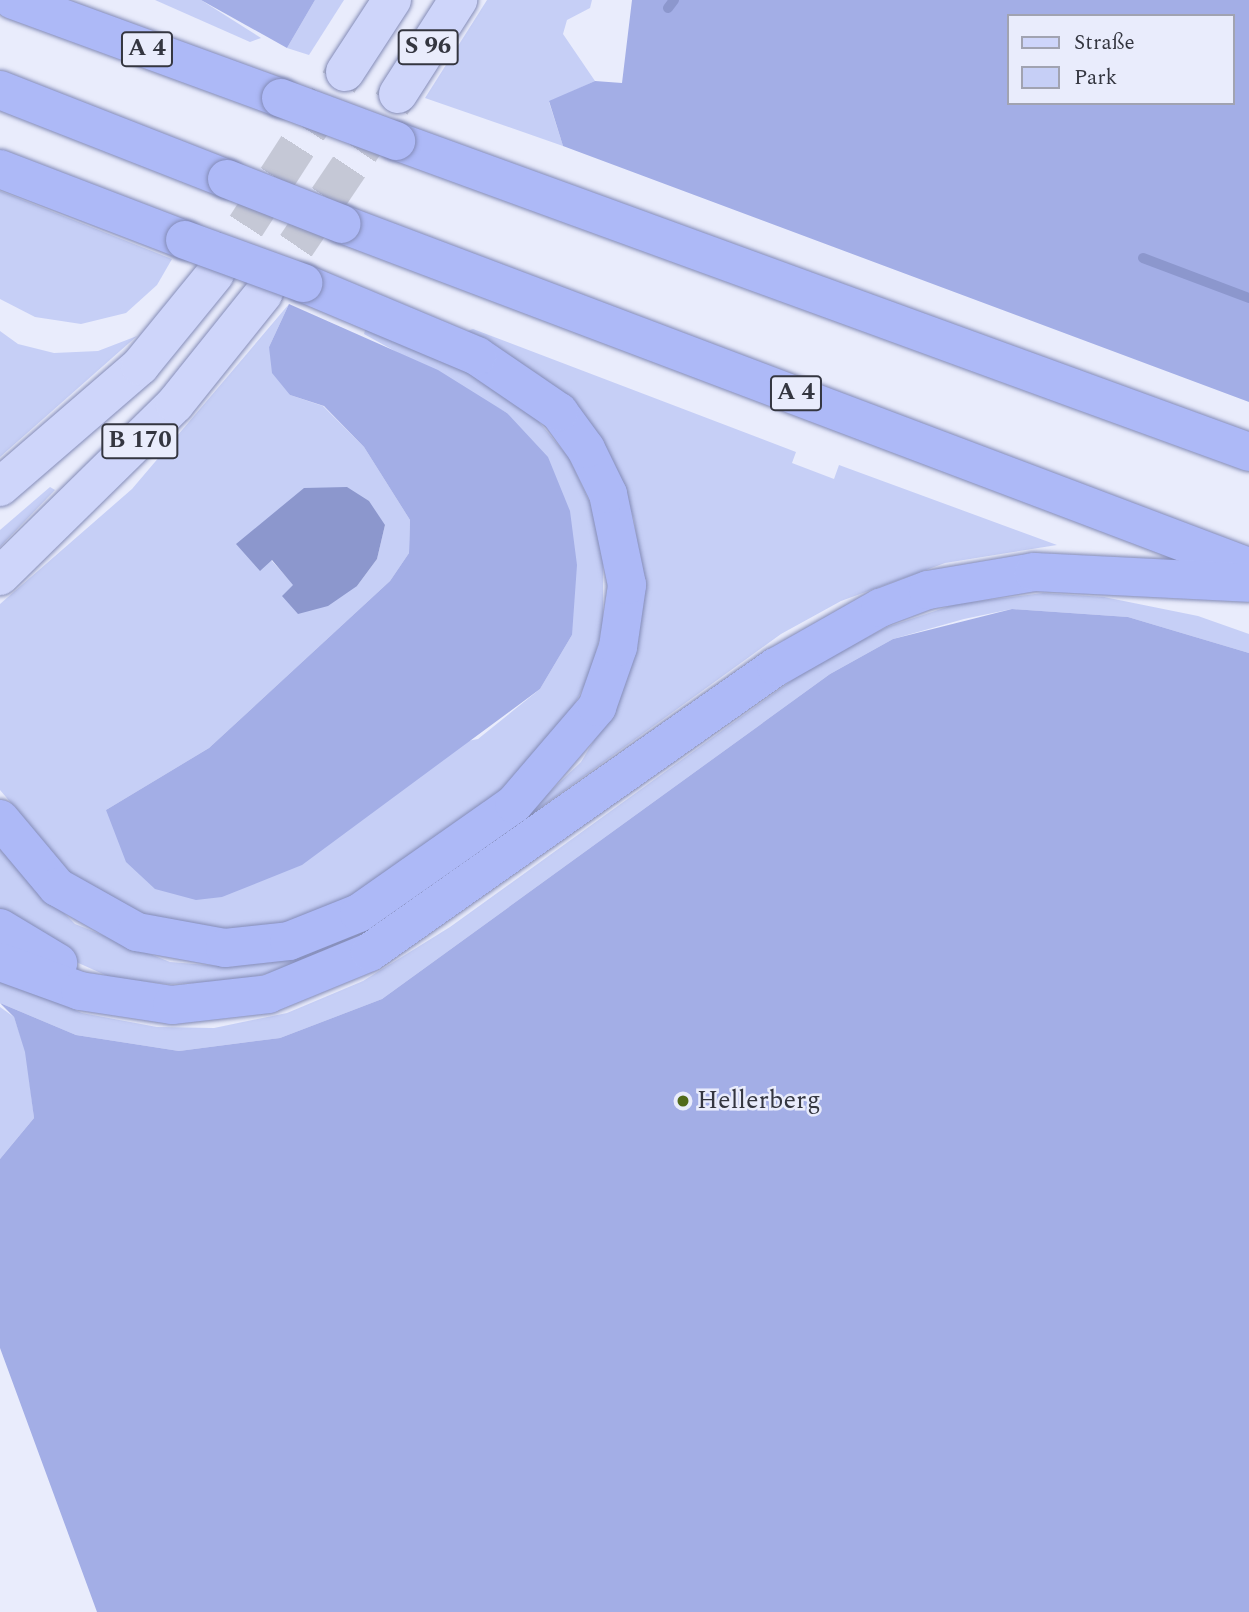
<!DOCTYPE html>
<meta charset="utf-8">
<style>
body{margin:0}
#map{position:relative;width:1249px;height:1612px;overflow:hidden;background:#e9ecfc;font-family:Spectral,serif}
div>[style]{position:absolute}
.green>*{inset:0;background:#c6cff6}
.forest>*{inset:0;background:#a3aee6}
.water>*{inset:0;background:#8c97cd}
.stream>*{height:10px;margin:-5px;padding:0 5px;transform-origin:5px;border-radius:5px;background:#8c97cd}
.primary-tunnel>*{height:38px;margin-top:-19px;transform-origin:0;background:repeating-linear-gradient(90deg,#c5c8d6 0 38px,transparent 0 57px)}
.roads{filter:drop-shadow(0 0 2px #838bb7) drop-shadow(0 0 2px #838bb7)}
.primary>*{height:38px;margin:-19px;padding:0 19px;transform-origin:19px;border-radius:19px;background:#ced5fa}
.motorway>*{height:38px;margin:-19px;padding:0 19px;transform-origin:19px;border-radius:19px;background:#adb9f7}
.bridges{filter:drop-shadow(0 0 2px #838bb7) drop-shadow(0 0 2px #838bb7)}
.motorway-bridge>*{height:38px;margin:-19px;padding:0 19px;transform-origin:19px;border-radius:19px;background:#adb9f7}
.dots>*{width:19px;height:19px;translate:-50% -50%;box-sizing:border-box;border:4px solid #e9ecfc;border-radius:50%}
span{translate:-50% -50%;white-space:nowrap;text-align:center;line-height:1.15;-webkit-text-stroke:5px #e9ecfc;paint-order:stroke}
.shield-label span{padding:2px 5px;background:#e9ecfc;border:2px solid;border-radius:5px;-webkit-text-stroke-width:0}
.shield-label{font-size:24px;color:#343640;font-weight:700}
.poi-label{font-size:26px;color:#343640}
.left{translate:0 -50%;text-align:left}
.legend{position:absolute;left:1007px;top:14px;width:228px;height:91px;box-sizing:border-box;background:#e9ecfc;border:2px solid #a1a3b1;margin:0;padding:9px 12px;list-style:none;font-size:21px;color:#343640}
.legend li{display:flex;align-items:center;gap:14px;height:35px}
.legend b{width:35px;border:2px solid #a1a3b1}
</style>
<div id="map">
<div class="green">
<i style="clip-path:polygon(155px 0,201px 0,261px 38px,250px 42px)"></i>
<i style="clip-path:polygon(315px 0,344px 0,309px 55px,287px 48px)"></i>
<i style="clip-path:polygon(487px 0,592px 0,590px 8px,567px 20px,563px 34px,595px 81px,549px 102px,563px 146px,425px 98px)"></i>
<i style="clip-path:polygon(0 191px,8px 194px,172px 259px,157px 285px,126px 313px,81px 324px,35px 317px,0 299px)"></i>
<i style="clip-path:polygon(evenodd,289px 304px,269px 347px,290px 395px,323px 406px,364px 447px,410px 520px,409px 553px,390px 581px,209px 748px,106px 810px,478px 739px,540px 689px,572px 635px,507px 413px,364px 334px,366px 326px,465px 366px,535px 417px,569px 458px,591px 505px,603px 558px,603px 623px,591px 673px,562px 728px,504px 790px,360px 892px,276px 927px,224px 932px,165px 924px,76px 880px,0 790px,0 604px,132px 489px,289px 304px,385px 525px,377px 559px,357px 586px,294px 585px,271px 560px,385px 525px)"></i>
<i style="clip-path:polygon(473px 329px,796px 452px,792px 463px,834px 479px,839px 465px,1057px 545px,945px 563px,841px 601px,781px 634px,511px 829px,581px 762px,619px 699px,642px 581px,634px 519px,614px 467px,578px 411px,539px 375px,465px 332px)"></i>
<i style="clip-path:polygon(0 331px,18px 344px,54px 353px,98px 351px,137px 336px,0 457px)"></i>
<i style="clip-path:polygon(50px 487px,55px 490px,0 547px,0 530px)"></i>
<i style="clip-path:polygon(1043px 593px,1104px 597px,1198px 616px,1249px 634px,1249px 653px,1128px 617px,1012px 609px,964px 619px,893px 639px,830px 674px,382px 999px,280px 1038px,179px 1051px,76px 1035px,0 1003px,0 978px,82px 1013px,157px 1027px,214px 1028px,287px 1013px,363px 981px,450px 927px,809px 668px,887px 627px,956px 604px)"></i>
<i style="clip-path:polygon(0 849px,75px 924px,170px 962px,232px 967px,351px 933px,354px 940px,289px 968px,237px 981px,169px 984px,112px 978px,56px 953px,0 917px)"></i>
<i style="clip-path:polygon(0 1007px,14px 1017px,26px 1052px,34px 1118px,0 1159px)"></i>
</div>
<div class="forest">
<i style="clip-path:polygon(201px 0,315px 0,287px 48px)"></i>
<i style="clip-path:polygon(evenodd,632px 0,1249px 0,1249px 402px,563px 146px,549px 101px,595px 81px,622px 83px,632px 0,1009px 16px,1233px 16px,1233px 103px,1009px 103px,1009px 16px)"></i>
<i style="clip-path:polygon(289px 304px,438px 370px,507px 413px,548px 457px,570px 511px,577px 565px,572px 635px,540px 689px,302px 865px,222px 897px,196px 900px,155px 889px,126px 862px,106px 810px,209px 748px,390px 581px,409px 553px,410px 520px,364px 447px,324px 406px,290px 395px,272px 373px,269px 347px)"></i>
<i style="clip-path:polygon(1012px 609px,1128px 617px,1249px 653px,1249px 1612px,97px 1612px,0 1348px,0 1159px,34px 1118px,25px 1052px,14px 1017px,0 1003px,76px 1035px,179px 1051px,280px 1038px,382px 999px,830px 674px,893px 639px)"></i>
</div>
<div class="water">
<i style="clip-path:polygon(347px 487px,369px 501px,385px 525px,377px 559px,357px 586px,328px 606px,298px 614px,282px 596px,293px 585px,272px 560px,260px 571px,236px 544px,304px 488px)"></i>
</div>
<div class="stream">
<i style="left:668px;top:8px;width:10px;rotate:-53deg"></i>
<i style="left:1143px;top:258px;width:113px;rotate:20.7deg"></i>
</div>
<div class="primary-tunnel">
<i style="left:215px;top:274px;width:240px;rotate:-57.2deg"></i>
<i style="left:264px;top:293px;width:240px;rotate:-56deg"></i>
</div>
<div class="roads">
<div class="primary">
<i style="left:345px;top:72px;width:86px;rotate:-56.9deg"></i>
<i style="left:398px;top:94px;width:112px;rotate:-57.4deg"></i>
<i style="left:0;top:487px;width:185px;rotate:-40.8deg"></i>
<i style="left:140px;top:366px;width:119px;rotate:-50.8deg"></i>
<i style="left:0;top:576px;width:245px;rotate:-44.5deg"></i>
<i style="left:175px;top:404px;width:142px;rotate:-51.3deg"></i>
</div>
<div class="motorway">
<i style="left:13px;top:0;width:285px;rotate:20.1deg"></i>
<i style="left:0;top:90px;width:244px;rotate:21.4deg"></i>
<i style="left:396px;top:141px;width:908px;rotate:20.03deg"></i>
<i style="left:0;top:169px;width:198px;rotate:21deg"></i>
<i style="left:342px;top:224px;width:970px;rotate:20.72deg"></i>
<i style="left:0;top:819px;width:89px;rotate:50deg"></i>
<i style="left:57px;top:887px;width:92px;rotate:29.4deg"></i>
<i style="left:137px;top:932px;width:89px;rotate:10.3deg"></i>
<i style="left:225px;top:948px;width:64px;rotate:-6.2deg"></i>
<i style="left:289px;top:941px;width:75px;rotate:-21.8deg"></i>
<i style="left:359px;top:913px;width:189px;rotate:-35.1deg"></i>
<i style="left:514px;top:804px;width:128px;rotate:-49.4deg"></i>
<i style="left:597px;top:707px;width:64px;rotate:-70.7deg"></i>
<i style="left:618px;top:647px;width:63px;rotate:-81.7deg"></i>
<i style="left:627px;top:585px;width:93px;rotate:-101.8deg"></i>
<i style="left:608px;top:494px;width:50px;rotate:-116.1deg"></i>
<i style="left:586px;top:449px;width:46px;rotate:-126.1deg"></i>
<i style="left:559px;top:412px;width:99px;rotate:-145.7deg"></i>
<i style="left:477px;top:356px;width:189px;rotate:-157.2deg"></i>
<i style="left:0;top:928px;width:68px;rotate:31.1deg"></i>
<i style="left:0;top:962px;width:85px;rotate:19.9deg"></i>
<i style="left:80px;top:991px;width:93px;rotate:8.7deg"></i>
<i style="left:172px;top:1005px;width:97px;rotate:-6.5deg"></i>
<i style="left:268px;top:994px;width:110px;rotate:-22.4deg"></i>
<i style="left:370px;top:952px;width:496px;rotate:-35.1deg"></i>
<i style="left:776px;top:667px;width:120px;rotate:-29.6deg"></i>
<i style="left:880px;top:608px;width:51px;rotate:-20.6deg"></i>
<i style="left:928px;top:590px;width:108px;rotate:-9.6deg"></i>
<i style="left:1034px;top:572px;width:215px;rotate:2.9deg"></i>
</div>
</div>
<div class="bridges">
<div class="motorway-bridge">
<i style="left:281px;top:98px;width:123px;rotate:20.5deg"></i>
<i style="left:227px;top:179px;width:123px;rotate:21.4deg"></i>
<i style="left:185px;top:240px;width:126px;rotate:20deg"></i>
</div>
</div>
<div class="dots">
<i style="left:683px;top:1101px;background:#516a1b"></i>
</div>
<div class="shield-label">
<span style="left:428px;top:47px">S 96</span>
<span style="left:147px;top:49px">A 4</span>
<span style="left:796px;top:393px">A 4</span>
<span style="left:140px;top:441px">B 170</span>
</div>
<div class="poi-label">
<span class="left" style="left:697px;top:1101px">Hellerberg</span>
</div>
<ul class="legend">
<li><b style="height:9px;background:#ced5fa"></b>Straße</li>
<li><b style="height:19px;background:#c6cff6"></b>Park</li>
</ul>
</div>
